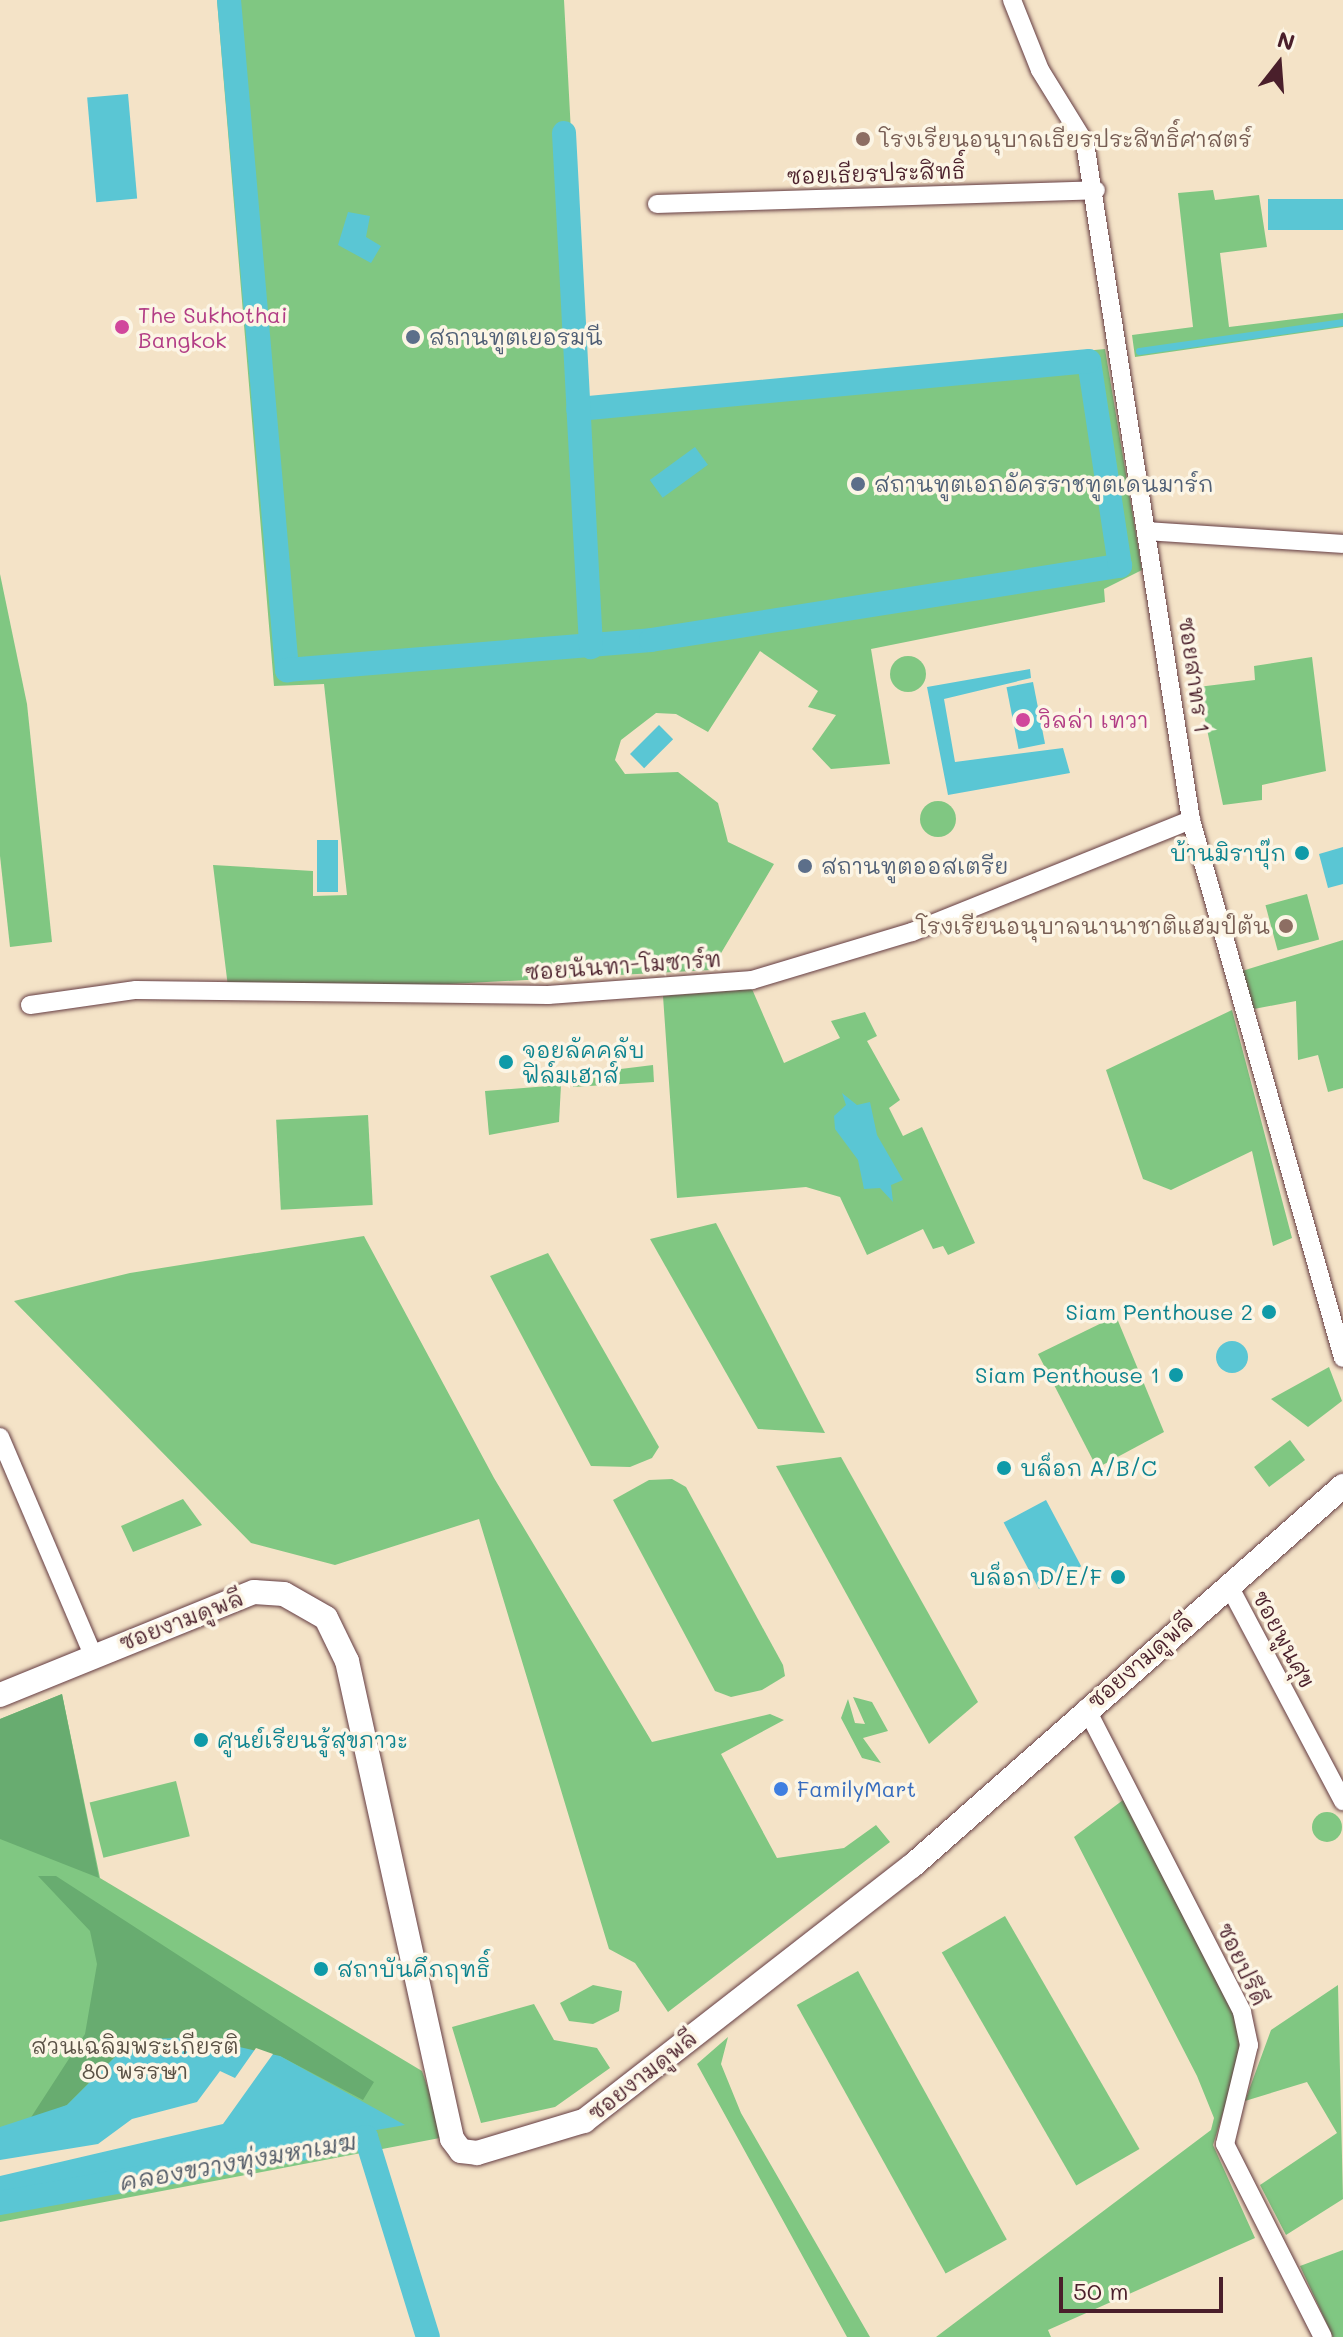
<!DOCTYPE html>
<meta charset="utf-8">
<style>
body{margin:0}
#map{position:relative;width:1343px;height:2337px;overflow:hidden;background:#f4e3c7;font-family:Mali,"Playpen Sans Thai",sans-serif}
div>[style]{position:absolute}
.green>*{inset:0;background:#80c782;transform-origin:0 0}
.round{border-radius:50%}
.forest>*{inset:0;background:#68ac70}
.water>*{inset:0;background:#5ac6d4;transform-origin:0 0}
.pier>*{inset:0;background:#f4e3c7}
.stream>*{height:7px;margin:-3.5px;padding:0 3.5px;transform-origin:3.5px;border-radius:3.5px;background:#5ac6d4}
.canal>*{height:24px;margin:-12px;padding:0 12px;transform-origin:12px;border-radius:12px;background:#5ac6d4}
.roads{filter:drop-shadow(0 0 2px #643c42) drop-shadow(0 0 2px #643c42)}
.minor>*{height:18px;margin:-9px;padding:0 9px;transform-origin:9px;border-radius:9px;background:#fff}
.tertiary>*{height:24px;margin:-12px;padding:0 12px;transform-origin:12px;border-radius:12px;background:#fff}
.dots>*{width:22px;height:22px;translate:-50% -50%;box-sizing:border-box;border:4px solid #fcf5e5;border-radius:50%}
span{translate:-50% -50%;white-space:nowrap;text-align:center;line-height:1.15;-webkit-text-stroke:7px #fcf5e5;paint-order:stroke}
.education-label{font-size:22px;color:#785e54}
.left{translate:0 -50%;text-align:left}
.right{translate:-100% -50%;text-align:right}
.street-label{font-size:22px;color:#4a1f2b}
.hotel-label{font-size:22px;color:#b23c85}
.service-label{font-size:22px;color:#4e5e75}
.culture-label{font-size:22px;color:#0d838f}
.shop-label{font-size:22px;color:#366cbe}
.park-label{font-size:22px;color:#5a5145}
.water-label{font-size:24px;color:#505966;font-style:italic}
.north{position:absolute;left:1239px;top:24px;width:80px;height:80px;-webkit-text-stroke:6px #fcf5e5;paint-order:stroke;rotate:17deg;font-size:22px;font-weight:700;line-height:32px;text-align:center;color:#4a1f2b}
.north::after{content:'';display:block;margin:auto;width:28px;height:36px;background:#4a1f2b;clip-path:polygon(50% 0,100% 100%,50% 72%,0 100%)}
.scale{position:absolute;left:1059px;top:2277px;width:164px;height:36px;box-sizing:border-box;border:4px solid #4a1f2b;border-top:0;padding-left:10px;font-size:24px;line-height:28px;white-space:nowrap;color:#4a1f2b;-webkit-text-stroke:6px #fcf5e5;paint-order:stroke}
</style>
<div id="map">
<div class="green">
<i style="clip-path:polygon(217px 0,564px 0,585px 398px,1105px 349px,1142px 570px,1104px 589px,1105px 602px,871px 649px,890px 764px,831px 769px,812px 749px,836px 715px,808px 707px,818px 691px,760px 651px,708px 732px,676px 714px,656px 713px,621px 740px,615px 760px,625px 774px,678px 772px,718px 803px,728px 842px,774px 864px,711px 970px,357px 989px,228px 987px,213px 865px,313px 871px,313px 896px,347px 895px,324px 684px,274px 686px)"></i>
<i style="clip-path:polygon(1213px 190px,1215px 200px,1259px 195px,1267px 247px,1220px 253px,1229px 327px,1343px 313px,1343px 327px,1135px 357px,1132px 335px,1193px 327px,1178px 193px)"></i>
<i style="clip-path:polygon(0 574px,27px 704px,52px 942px,10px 947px,0 856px)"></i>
<i class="round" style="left:890px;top:656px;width:36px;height:36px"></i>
<i style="clip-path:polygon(1312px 657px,1326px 771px,1262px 785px,1262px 800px,1223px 805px,1198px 687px,1255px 680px,1254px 666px)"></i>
<i class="round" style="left:920px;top:801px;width:36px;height:36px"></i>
<i style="left:1307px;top:894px;width:47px;height:43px;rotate:75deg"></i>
<i style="clip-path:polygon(1343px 940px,1343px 1088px,1328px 1092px,1318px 1055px,1298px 1060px,1296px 1001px,1254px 1009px,1242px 971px)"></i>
<i style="clip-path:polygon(752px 989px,784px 1063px,840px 1038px,831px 1021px,865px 1012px,877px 1036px,867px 1041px,900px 1100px,889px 1108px,903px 1136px,922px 1127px,975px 1243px,948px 1255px,943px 1246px,933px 1249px,923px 1229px,867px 1255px,840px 1197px,806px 1187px,677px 1198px,663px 996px)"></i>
<i style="clip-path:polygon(1232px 1010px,1292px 1238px,1273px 1246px,1252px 1151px,1171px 1190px,1143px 1179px,1106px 1070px)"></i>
<i style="clip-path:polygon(653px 1065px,654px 1082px,573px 1087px,572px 1075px)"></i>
<i style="clip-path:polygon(561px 1085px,559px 1122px,489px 1135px,485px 1091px)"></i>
<i style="left:368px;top:1115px;width:90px;height:92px;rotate:87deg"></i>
<i style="clip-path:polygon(716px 1223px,825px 1433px,758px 1429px,650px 1239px)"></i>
<i style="clip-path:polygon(364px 1236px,494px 1478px,652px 1742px,770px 1714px,784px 1720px,721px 1754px,777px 1858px,844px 1848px,876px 1825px,890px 1842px,668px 2012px,635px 1963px,609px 1949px,479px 1519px,335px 1565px,251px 1543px,14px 1301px,130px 1273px)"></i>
<i style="clip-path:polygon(548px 1253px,659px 1447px,652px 1458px,630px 1467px,591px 1466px,490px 1276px)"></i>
<i style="clip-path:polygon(1116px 1316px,1164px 1432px,1097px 1468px,1038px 1354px)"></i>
<i style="clip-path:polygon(1329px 1367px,1342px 1401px,1308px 1427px,1271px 1399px)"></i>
<i style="left:1290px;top:1440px;width:25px;height:45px;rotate:53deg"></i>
<i style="clip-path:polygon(841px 1457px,978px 1702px,929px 1744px,776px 1466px)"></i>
<i style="clip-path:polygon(672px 1479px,686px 1487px,783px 1665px,785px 1676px,762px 1690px,731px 1697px,715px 1691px,613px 1500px,649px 1480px)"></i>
<i style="clip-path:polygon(183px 1499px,202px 1525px,133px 1552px,121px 1526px)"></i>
<i style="clip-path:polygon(62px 1694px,100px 1878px,422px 2071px,445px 2137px,0 2222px,0 1719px)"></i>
<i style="clip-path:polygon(853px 1697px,872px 1702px,888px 1731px,863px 1738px,881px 1763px,862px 1758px,841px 1718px,848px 1699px,855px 1723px,865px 1724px)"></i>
<i style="left:176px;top:1781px;width:57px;height:89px;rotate:76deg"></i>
<i style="clip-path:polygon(1123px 1800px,1236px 2017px,1242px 2052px,1213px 2145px,1255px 2238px,1048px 2330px,1051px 2337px,936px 2337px,1211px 2130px,1214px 2118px,1197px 2076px,1074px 1837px)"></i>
<i class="round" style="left:1312px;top:1812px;width:30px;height:30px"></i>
<i style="left:1005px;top:1916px;width:269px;height:73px;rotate:60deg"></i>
<i style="left:858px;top:1971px;width:307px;height:70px;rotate:61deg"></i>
<i style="clip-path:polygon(593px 1985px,622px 1991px,619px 2011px,593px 2024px,569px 2021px,560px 2003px)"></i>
<i style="clip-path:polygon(1338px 1985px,1343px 2199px,1286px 2235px,1260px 2185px,1337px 2133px,1307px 2082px,1245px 2101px,1271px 2030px)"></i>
<i style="clip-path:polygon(534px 2004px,554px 2040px,597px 2048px,610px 2068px,555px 2107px,481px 2123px,452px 2027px)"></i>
<i style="clip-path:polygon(728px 2037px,721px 2064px,741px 2113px,870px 2337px,847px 2337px,697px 2064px)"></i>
<i style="clip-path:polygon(1343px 2250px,1343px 2337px,1333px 2337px,1300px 2266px)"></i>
</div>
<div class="forest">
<i style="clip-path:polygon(62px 1694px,99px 1878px,0 1839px,0 1719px)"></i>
<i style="clip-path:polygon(38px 1876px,56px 1876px,374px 2082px,363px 2100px,280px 2056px,115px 2057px,67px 2105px,28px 2122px,85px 2034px,97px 1964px,90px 1931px)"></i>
</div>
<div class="water">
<i style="left:128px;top:94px;width:105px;height:41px;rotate:85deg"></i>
<i style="left:1343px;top:199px;width:31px;height:75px;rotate:90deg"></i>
<i style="clip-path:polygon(348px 212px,370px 216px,366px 237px,381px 246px,371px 263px,338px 245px)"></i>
<i style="left:695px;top:447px;width:22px;height:56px;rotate:54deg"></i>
<i style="clip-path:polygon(1030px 669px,1031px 678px,944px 699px,955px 762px,1063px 748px,1070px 773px,948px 795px,927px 687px)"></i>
<i style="left:1033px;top:682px;width:63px;height:27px;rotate:79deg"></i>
<i style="left:659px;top:725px;width:20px;height:41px;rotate:45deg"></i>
<i style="left:338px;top:840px;width:52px;height:21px;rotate:90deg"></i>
<i style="clip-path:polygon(1343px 847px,1343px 884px,1328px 888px,1319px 854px)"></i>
<i style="clip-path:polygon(842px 1093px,857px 1105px,870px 1102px,877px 1135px,903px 1180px,891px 1185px,893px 1202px,880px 1188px,864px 1189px,858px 1160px,835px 1129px,834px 1116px,846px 1105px)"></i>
<i class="round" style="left:1216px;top:1341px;width:32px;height:32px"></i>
<i style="left:1046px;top:1500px;width:75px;height:48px;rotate:62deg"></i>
<i style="clip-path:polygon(195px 2037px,280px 2056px,405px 2125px,0 2196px,0 2127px,67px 2105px,115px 2057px,153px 2039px)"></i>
</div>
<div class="pier">
<i style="clip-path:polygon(256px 2048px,273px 2054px,223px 2124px,0 2176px,0 2160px,98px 2144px,132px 2119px,197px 2102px,220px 2071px,235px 2078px)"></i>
</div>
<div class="stream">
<i style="left:1139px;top:351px;width:206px;rotate:-8.1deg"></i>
</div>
<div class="canal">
<i style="left:229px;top:0;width:673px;rotate:85.05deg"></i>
<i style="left:287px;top:670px;width:365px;rotate:-4.7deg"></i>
<i style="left:651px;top:640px;width:475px;rotate:-9deg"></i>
<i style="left:1120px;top:566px;width:207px;rotate:-98.6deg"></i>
<i style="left:1089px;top:361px;width:513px;rotate:174.63deg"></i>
<i style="left:564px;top:133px;width:515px;rotate:86.99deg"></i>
<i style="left:0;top:2203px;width:372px;rotate:-10.2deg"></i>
<i style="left:366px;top:2137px;width:209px;rotate:72.8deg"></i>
</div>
<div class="roads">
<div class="minor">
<i style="left:1012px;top:0;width:75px;rotate:68.2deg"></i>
<i style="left:1040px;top:70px;width:86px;rotate:58.3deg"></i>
<i style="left:1085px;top:143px;width:685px;rotate:81.1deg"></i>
<i style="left:1191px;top:820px;width:559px;rotate:74.22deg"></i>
<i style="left:657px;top:204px;width:439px;rotate:-1.8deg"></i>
<i style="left:1147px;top:531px;width:196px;rotate:3.8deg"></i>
<i style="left:30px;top:1005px;width:107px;rotate:-8.1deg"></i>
<i style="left:136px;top:990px;width:412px;rotate:0.7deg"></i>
<i style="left:548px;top:995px;width:205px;rotate:-4.2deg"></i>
<i style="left:752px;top:980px;width:167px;rotate:-16.7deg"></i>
<i style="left:912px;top:932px;width:301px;rotate:-21.9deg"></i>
<i style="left:0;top:1437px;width:237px;rotate:66.9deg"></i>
<i style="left:1228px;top:1584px;width:246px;rotate:62.1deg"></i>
<i style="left:1086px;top:1708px;width:342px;rotate:62.8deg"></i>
<i style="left:1242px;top:2012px;width:34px;rotate:78deg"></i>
<i style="left:1249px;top:2045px;width:102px;rotate:103.6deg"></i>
<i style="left:1225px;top:2144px;width:216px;rotate:63.1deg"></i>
</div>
<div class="tertiary">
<i style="left:0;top:1695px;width:274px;rotate:-22.1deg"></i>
<i style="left:254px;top:1592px;width:30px;rotate:4deg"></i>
<i style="left:284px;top:1594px;width:48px;rotate:29.7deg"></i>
<i style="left:326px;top:1618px;width:48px;rotate:64deg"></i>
<i style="left:347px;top:1661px;width:489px;rotate:77.6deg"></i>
<i style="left:452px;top:2139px;width:15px;rotate:53deg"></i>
<i style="left:461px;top:2151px;width:16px;rotate:7deg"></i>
<i style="left:477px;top:2153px;width:112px;rotate:-16.7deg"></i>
<i style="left:584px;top:2121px;width:415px;rotate:-37.9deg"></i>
<i style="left:912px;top:1866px;width:575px;rotate:-41.4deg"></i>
</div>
</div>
<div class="dots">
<i style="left:863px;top:139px;background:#8d6e63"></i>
<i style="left:122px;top:327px;background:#d1479c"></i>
<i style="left:413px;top:337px;background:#5c6f8a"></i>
<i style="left:858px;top:484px;background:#5c6f8a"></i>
<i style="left:1023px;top:720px;background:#d1479c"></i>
<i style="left:1302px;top:853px;background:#0f9aa8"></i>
<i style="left:805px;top:866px;background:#5c6f8a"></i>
<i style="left:1286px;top:926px;background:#8d6e63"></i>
<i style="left:506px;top:1062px;background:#0f9aa8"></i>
<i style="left:1269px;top:1312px;background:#0f9aa8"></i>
<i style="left:1176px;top:1375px;background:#0f9aa8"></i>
<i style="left:1004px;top:1468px;background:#0f9aa8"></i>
<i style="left:1118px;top:1577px;background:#0f9aa8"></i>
<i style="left:201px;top:1740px;background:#0f9aa8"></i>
<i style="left:781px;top:1789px;background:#3f7fe0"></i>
<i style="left:321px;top:1969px;background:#0f9aa8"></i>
</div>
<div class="education-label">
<span class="left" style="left:879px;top:139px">โรงเรียนอนุบาลเธียรประสิทธิ์ศาสตร์</span>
<span class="right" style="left:1270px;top:926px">โรงเรียนอนุบาลนานาชาติแฮมป์ตัน</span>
</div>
<div class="street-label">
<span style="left:876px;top:173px;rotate:-2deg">ซอยเธียรประสิทธิ์</span>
<span style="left:1195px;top:675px;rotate:82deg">ซอยสาทร 1</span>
<span style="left:623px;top:965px;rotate:-4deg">ซอยนันทา-โมซาร์ท</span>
<span style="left:181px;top:1620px;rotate:-21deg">ซอยงามดูพลี</span>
<span style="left:1284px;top:1639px;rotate:62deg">ซอยพูนศุข</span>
<span style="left:1140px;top:1661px;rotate:-41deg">ซอยงามดูพลี</span>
<span style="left:1243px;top:1964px;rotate:65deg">ซอยปรีดี</span>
<span style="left:642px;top:2075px;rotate:-38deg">ซอยงามดูพลี</span>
</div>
<div class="hotel-label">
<span class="left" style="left:138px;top:327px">The Sukhothai<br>Bangkok</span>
<span class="left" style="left:1039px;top:720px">วิลล่า เทวา</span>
</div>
<div class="service-label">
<span class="left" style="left:429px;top:337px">สถานทูตเยอรมนี</span>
<span class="left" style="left:874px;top:484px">สถานทูตเอกอัครราชทูตเดนมาร์ก</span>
<span class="left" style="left:821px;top:866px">สถานทูตออสเตรีย</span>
</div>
<div class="culture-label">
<span class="right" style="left:1286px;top:853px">บ้านมิราบุ๊ก</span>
<span class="left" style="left:522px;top:1062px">จอยลัคคลับ<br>ฟิล์มเฮาส์</span>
<span class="right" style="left:1253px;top:1312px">Siam Penthouse 2</span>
<span class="right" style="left:1160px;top:1375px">Siam Penthouse 1</span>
<span class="left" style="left:1020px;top:1468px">บล็อก A/B/C</span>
<span class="right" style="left:1102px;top:1577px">บล็อก D/E/F</span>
<span class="left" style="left:217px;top:1740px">ศูนย์เรียนรู้สุขภาวะ</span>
<span class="left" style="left:337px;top:1969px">สถาบันคึกฤทธิ์</span>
</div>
<div class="shop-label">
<span class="left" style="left:797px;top:1789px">FamilyMart</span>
</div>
<div class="park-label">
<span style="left:135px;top:2058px">สวนเฉลิมพระเกียรติ<br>80 พรรษา</span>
</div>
<div class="water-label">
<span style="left:238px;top:2161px;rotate:-10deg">คลองขวางทุ่งมหาเมฆ</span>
</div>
<div class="north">N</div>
<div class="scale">50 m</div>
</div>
